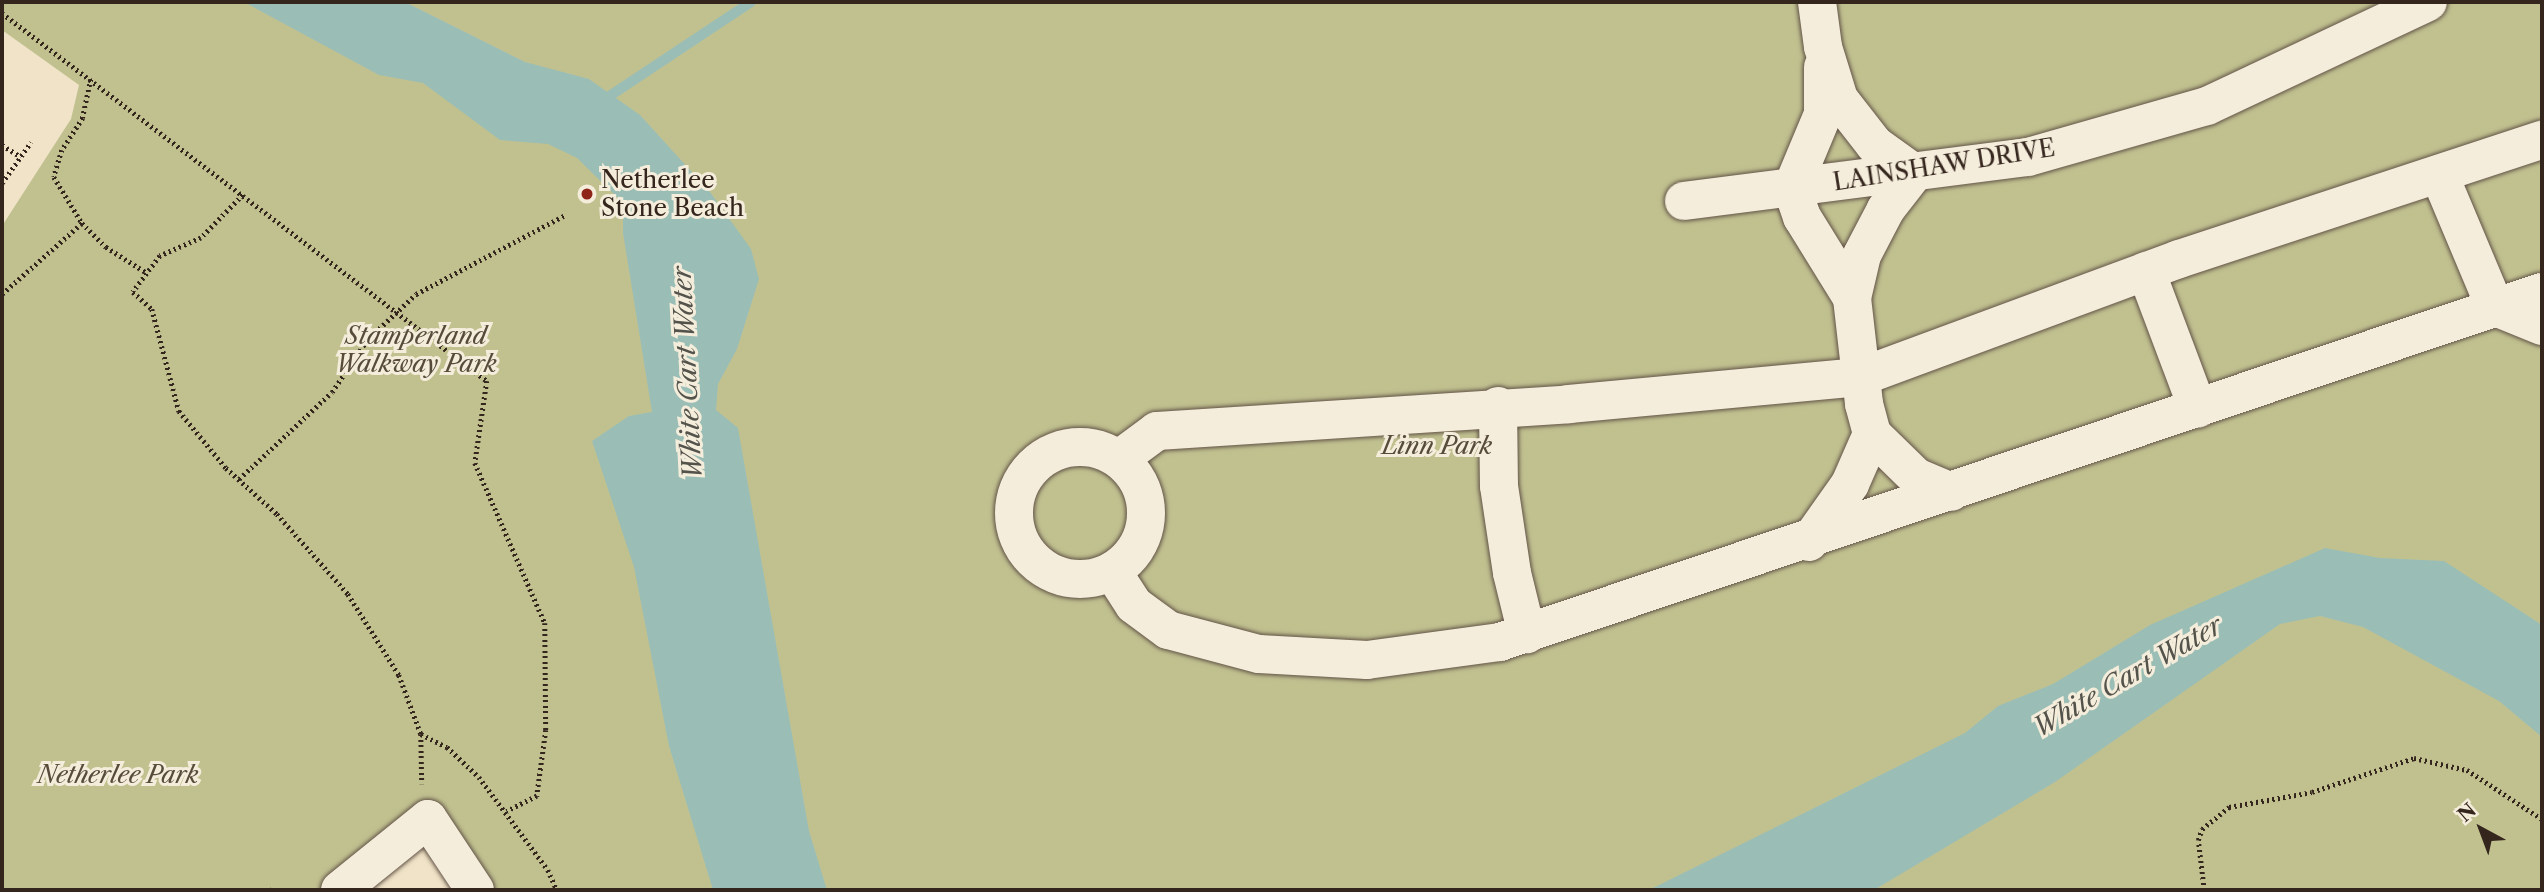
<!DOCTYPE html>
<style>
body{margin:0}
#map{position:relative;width:2544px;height:892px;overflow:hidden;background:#f0e3c7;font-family:"Libre Caslon Text",serif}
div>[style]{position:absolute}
.green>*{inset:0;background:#c1c190}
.water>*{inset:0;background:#9abeb6}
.stream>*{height:10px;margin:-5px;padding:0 5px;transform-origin:5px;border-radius:5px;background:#9abeb6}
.path>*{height:4.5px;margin-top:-2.25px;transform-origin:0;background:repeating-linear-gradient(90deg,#34251d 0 2px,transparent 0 5.5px)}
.roads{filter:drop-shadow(0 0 2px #635448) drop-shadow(0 0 2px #635448)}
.minor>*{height:38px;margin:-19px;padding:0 19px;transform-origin:19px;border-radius:19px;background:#f5eddb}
.minor>.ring{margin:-19px;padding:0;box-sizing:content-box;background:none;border:38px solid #f5eddb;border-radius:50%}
.dots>*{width:19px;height:19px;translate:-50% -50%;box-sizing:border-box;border:4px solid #f5eddb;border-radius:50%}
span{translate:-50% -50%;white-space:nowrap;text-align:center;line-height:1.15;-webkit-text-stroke:6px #f5eddb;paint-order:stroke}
.street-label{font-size:24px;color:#34251d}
.poi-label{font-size:24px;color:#34251d}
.left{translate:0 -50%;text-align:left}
.park-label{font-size:24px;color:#574c3a;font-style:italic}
.water-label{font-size:26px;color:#53534b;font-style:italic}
.frame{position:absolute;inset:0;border:4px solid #34251d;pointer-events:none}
.north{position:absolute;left:2446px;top:794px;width:70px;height:70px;-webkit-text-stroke:5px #f5eddb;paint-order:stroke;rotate:319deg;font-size:19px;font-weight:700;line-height:28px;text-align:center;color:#34251d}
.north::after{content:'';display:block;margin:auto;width:24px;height:32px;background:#34251d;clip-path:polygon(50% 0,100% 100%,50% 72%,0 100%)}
</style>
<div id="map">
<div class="green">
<i style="clip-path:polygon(2px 2px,2542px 2px,2542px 890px,461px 890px,423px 833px,329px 890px,2px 890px,2px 226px,71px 119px,79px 85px,2px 30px)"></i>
</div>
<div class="water">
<i style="clip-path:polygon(244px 2px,405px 2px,525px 62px,589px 79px,640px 115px,710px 192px,751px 249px,759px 279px,737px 349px,718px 384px,716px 410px,738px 428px,809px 831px,827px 890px,713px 890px,669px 746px,634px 567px,592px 441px,629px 416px,652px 412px,623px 233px,623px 203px,577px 158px,548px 144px,500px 140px,423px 83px,379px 75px)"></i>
<i style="clip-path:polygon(2325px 548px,2380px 558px,2444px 561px,2542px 625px,2542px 737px,2499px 701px,2363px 627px,2320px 616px,2280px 624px,2055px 782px,1874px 890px,1649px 890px,1965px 733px,1998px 706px,2053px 684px,2150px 625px)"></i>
</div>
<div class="stream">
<i style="left:599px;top:103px;width:182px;rotate:-33.6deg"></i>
</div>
<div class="path">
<i style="left:556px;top:2px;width:16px"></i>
<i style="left:2px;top:13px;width:609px;rotate:37.19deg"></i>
<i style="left:487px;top:381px;width:83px;rotate:98.3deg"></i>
<i style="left:475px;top:463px;width:175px;rotate:66.4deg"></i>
<i style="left:545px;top:623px;width:107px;rotate:89.5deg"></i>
<i style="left:546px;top:730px;width:67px;rotate:97.8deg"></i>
<i style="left:537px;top:796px;width:34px;rotate:153deg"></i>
<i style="left:91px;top:79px;width:40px;rotate:102deg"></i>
<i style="left:83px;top:118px;width:38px;rotate:123deg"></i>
<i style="left:62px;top:150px;width:28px;rotate:107deg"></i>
<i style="left:54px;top:177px;width:54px;rotate:58.7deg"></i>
<i style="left:82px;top:223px;width:34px;rotate:45deg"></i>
<i style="left:106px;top:247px;width:49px;rotate:32.4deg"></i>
<i style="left:2px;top:145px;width:22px;rotate:32deg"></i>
<i style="left:2px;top:183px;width:50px;rotate:-54.7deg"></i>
<i style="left:243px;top:195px;width:60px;rotate:134.3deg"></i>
<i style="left:201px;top:238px;width:45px;rotate:156.3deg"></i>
<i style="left:160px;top:256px;width:45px;rotate:126.9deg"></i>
<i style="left:133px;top:292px;width:25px;rotate:42deg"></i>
<i style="left:152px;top:309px;width:106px;rotate:75.2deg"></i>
<i style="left:179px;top:411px;width:74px;rotate:50.5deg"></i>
<i style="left:226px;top:468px;width:69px;rotate:42deg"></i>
<i style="left:277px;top:514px;width:107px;rotate:48.4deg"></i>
<i style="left:348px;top:594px;width:96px;rotate:57.8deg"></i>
<i style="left:399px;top:675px;width:63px;rotate:69.6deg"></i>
<i style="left:421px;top:734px;width:50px;rotate:88.9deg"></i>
<i style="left:2px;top:294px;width:107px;rotate:-41.6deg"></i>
<i style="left:239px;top:479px;width:127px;rotate:-43.1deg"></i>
<i style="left:332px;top:392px;width:63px;rotate:-56.1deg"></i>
<i style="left:367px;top:340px;width:67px;rotate:-43.2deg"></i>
<i style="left:416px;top:294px;width:169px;rotate:-27.9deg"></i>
<i style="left:421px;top:734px;width:29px;rotate:27deg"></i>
<i style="left:447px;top:747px;width:44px;rotate:43.2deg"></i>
<i style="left:479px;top:777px;width:116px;rotate:53.4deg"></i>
<i style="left:548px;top:870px;width:22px;rotate:66deg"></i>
<i style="left:271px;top:890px;width:5px;rotate:-37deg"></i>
<i style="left:2204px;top:890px;width:50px;rotate:-96.8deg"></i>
<i style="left:2198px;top:840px;width:12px;rotate:-70deg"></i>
<i style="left:2202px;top:829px;width:35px;rotate:-39deg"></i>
<i style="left:2229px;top:807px;width:84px;rotate:-10.2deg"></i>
<i style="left:2312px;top:792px;width:108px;rotate:-18.4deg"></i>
<i style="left:2414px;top:758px;width:54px;rotate:12.8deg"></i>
<i style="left:2467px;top:770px;width:90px;rotate:33.2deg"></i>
</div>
<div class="roads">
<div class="minor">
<i style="left:1817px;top:2px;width:45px;rotate:82.4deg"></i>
<i style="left:1823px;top:47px;width:54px;rotate:72.9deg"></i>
<i style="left:1839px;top:99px;width:58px;rotate:52deg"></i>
<i style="left:1875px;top:145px;width:48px;rotate:35.7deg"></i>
<i style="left:1914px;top:173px;width:46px;rotate:127.9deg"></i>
<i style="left:1886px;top:209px;width:52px;rotate:117.6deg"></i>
<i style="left:1862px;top:255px;width:44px;rotate:103.1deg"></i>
<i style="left:1852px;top:298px;width:107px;rotate:83.5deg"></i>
<i style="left:1864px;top:404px;width:31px;rotate:75deg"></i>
<i style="left:1872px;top:434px;width:62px;rotate:44.3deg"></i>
<i style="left:1916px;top:477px;width:38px;rotate:23deg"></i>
<i style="left:1823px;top:67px;width:47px;rotate:90deg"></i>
<i style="left:1823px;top:114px;width:80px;rotate:112.7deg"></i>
<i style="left:1792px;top:188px;width:31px;rotate:71deg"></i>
<i style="left:1802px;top:217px;width:95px;rotate:58.3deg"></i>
<i style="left:2439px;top:174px;width:144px;rotate:67.2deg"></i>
<i style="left:2495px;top:307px;width:51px;rotate:22deg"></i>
<i style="left:1684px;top:201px;width:347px;rotate:-7.3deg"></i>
<i style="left:2028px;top:157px;width:186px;rotate:-15.9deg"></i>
<i style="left:2207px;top:106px;width:244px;rotate:-25.2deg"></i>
<i style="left:2146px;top:271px;width:147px;rotate:69.4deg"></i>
<i style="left:1498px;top:406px;width:80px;rotate:89.3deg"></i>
<i style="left:1499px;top:486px;width:88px;rotate:81.5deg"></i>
<i style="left:1512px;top:573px;width:63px;rotate:76.2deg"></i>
<i class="ring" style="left:1014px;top:447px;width:94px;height:94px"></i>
<i style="left:1119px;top:459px;width:47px;rotate:-36.4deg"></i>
<i style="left:1157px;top:431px;width:413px;rotate:-3.7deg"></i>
<i style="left:1569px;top:404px;width:292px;rotate:-5.3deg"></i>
<i style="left:1860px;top:377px;width:340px;rotate:-20.3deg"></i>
<i style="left:2179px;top:259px;width:382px;rotate:-18.2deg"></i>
<i style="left:1809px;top:542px;width:71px;rotate:-54.7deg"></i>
<i style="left:1850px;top:484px;width:55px;rotate:-66.3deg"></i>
<i style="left:1112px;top:571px;width:40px;rotate:57.1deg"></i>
<i style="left:1134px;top:605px;width:42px;rotate:36.3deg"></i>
<i style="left:1168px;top:630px;width:94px;rotate:14.8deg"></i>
<i style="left:1259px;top:654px;width:108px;rotate:3.2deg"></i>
<i style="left:1367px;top:660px;width:134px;rotate:-7.7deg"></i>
<i style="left:1500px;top:642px;width:1099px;rotate:-18.57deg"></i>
<i style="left:340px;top:890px;width:113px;rotate:-38.9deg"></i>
<i style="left:428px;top:819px;width:85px;rotate:56.5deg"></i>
</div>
</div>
<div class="dots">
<i style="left:587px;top:194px;background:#8f2418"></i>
</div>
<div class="street-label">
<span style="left:1944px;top:165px;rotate:-9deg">LAINSHAW DRIVE</span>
</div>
<div class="poi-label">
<span class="left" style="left:601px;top:194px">Netherlee<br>Stone Beach</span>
</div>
<div class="park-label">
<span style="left:416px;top:350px">Stamperland<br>Walkway Park</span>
<span style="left:1437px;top:446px">Linn Park</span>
<span style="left:118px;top:775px">Netherlee Park</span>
</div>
<div class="water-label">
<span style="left:688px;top:373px;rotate:-93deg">White Cart Water</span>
<span style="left:2128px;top:677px;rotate:-30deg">White Cart Water</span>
</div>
<div class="frame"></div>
<div class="north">N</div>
</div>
